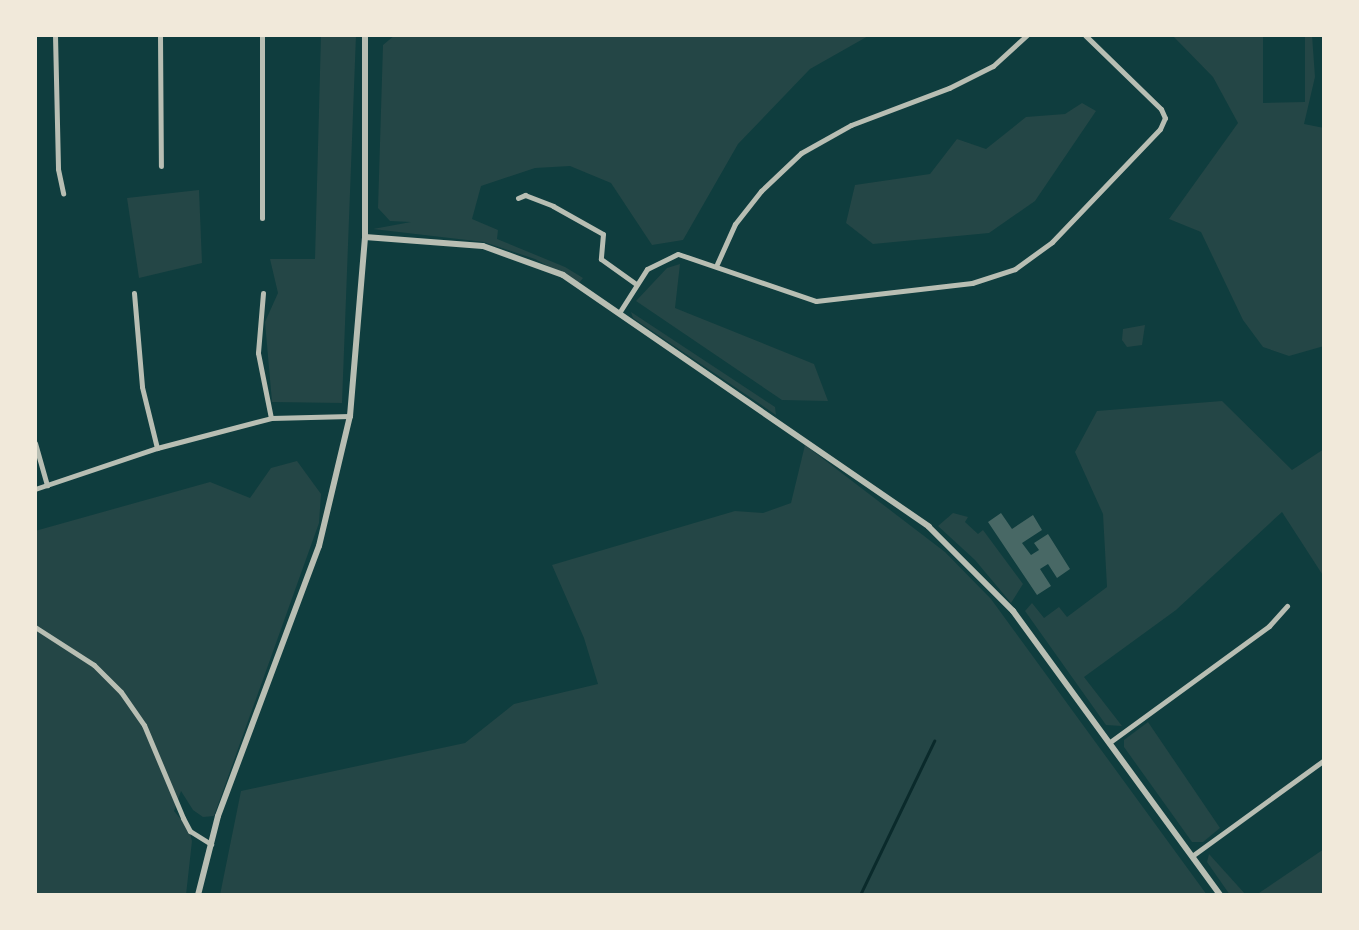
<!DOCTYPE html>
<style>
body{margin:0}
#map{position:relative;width:1359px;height:930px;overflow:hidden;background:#0f3d3e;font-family:"Public Sans",sans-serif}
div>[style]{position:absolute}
.green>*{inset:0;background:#244646}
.stream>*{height:2.5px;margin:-1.25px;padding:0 1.25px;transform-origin:1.25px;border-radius:1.25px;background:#0a2a2b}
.building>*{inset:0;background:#486865}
.minor>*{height:5px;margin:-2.5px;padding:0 2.5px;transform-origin:2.5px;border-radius:2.5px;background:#b8beb3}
.tertiary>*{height:6px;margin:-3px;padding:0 3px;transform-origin:3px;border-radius:3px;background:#b8beb3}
span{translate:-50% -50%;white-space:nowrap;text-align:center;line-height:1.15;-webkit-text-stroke:7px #f1e9da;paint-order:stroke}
.frame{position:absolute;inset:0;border:37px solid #f1e9da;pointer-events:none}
</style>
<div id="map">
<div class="green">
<i style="clip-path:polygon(321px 35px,356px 35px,342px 403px,272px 402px,265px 322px,278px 293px,270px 259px,315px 259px)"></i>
<i style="clip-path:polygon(395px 35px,870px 35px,810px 69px,738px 144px,683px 240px,652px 245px,611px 183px,570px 166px,535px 168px,481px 186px,472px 219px,498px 230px,497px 239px,565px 267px,583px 278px,579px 283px,535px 259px,484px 242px,373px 229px,411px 222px,390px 221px,378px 208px,383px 45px)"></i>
<i style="clip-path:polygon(1172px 35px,1263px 35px,1263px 103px,1305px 102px,1305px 35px,1312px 35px,1315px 77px,1304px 124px,1324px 128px,1324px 346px,1289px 356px,1263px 347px,1243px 320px,1201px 232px,1169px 219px,1238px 123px,1213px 77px)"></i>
<i style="clip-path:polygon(1082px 103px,1096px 111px,1035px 201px,989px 233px,873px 244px,846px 223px,855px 185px,930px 174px,957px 139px,986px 149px,1026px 117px,1065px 114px)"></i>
<i style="clip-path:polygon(199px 190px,202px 263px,139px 278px,127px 198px)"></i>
<i style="clip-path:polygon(680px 264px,675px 308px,814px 364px,828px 401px,782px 400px,636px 301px,667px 268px)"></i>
<i style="clip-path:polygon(631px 312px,775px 407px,776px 415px,633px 318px)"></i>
<i style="clip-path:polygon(1145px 325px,1142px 345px,1127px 347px,1122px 340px,1123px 329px)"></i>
<i style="clip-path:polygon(1222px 401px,1292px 470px,1324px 449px,1324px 577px,1282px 512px,1176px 610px,1084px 677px,1122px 726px,1106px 725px,1025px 611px,1032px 603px,1044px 618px,1059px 607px,1067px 617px,1107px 587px,1103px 514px,1075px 452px,1097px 411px)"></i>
<i style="clip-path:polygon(805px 445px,945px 552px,991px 599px,1207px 895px,220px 895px,241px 791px,465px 743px,514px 704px,598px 684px,584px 638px,552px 565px,735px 511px,763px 513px,791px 503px)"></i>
<i style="clip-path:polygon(297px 461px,321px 494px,319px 523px,214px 816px,203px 817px,193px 810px,181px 791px,174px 811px,189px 829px,192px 841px,186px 895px,35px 895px,35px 531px,210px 482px,250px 498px,271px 468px)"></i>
<i style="clip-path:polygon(953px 513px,968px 517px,965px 522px,978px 534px,983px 530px,1023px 584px,1011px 603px,975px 560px,938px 526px)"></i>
<i style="clip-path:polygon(1148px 722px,1220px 828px,1203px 842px,1192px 842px,1124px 747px,1124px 740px)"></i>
<i style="clip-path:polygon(1324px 849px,1324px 895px,1256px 895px)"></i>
<i style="clip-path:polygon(1209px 854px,1246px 895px,1230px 895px,1207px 862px)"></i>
</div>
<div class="stream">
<i style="left:860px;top:895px;width:171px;rotate:-64.3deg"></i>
</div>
<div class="building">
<i style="clip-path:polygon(1001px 513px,1012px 529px,1033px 515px,1042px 530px,1022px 543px,1031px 555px,1039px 550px,1034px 543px,1048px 534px,1070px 569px,1057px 578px,1048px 564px,1040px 569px,1051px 586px,1037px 595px,988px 522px)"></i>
</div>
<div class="minor">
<i style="left:55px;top:35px;width:134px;rotate:88.7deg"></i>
<i style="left:58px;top:169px;width:25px;rotate:78deg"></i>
<i style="left:160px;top:35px;width:131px;rotate:89.6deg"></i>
<i style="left:518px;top:198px;width:8px;rotate:-23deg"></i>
<i style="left:525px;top:195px;width:30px;rotate:21deg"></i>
<i style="left:553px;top:206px;width:57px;rotate:29.2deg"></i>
<i style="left:603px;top:234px;width:25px;rotate:95deg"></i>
<i style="left:601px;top:259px;width:43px;rotate:35.5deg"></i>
<i style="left:262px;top:218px;width:183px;rotate:-90deg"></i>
<i style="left:717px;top:264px;width:44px;rotate:-65.8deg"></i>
<i style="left:735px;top:224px;width:42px;rotate:-51.8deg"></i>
<i style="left:761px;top:191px;width:55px;rotate:-43.5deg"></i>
<i style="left:801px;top:153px;width:57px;rotate:-29.2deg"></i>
<i style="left:851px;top:125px;width:105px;rotate:-20.7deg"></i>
<i style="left:949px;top:88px;width:49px;rotate:-26.6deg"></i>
<i style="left:993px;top:66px;width:46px;rotate:-42.4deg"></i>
<i style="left:134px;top:293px;width:94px;rotate:85.1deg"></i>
<i style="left:142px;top:387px;width:63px;rotate:76.2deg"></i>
<i style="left:263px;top:293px;width:60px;rotate:94.8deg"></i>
<i style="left:258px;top:353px;width:66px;rotate:78.7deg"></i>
<i style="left:619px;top:313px;width:52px;rotate:-57.5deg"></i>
<i style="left:647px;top:269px;width:34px;rotate:-26deg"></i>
<i style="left:678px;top:254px;width:146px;rotate:18.8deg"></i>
<i style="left:816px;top:301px;width:157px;rotate:-6.6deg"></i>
<i style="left:972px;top:283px;width:45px;rotate:-18deg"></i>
<i style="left:1015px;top:269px;width:46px;rotate:-36.1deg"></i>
<i style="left:1052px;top:242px;width:156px;rotate:-46.3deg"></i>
<i style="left:1160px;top:129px;width:12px;rotate:-66deg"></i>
<i style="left:1165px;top:118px;width:10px;rotate:-114deg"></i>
<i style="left:1161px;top:109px;width:106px;rotate:-135.8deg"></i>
<i style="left:35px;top:443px;width:44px;rotate:74.1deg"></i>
<i style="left:35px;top:489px;width:129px;rotate:-18.6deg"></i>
<i style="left:157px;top:448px;width:118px;rotate:-14.7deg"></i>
<i style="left:271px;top:418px;width:79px;rotate:-1.5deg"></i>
<i style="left:35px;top:627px;width:70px;rotate:32.8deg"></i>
<i style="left:94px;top:665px;width:38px;rotate:45deg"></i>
<i style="left:121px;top:692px;width:40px;rotate:55.1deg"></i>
<i style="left:144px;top:725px;width:101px;rotate:67.2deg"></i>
<i style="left:183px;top:818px;width:15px;rotate:62deg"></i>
<i style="left:190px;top:831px;width:25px;rotate:32deg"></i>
<i style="left:1110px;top:742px;width:197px;rotate:-36.1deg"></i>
<i style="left:1269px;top:626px;width:27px;rotate:-48deg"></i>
<i style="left:1192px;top:856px;width:163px;rotate:-36deg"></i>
</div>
<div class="tertiary">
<i style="left:365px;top:237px;width:118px;rotate:4.4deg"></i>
<i style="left:483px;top:246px;width:85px;rotate:19.9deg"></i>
<i style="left:563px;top:275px;width:444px;rotate:34.5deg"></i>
<i style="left:929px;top:527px;width:119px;rotate:45deg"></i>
<i style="left:1013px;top:611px;width:351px;rotate:53.9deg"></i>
<i style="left:198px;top:895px;width:81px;rotate:-75.8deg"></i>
<i style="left:218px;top:816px;width:288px;rotate:-69.5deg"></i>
<i style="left:319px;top:546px;width:134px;rotate:-76.6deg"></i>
<i style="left:350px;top:416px;width:180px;rotate:-85.2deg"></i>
<i style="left:365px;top:237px;width:202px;rotate:-90deg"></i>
</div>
<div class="frame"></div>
</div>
